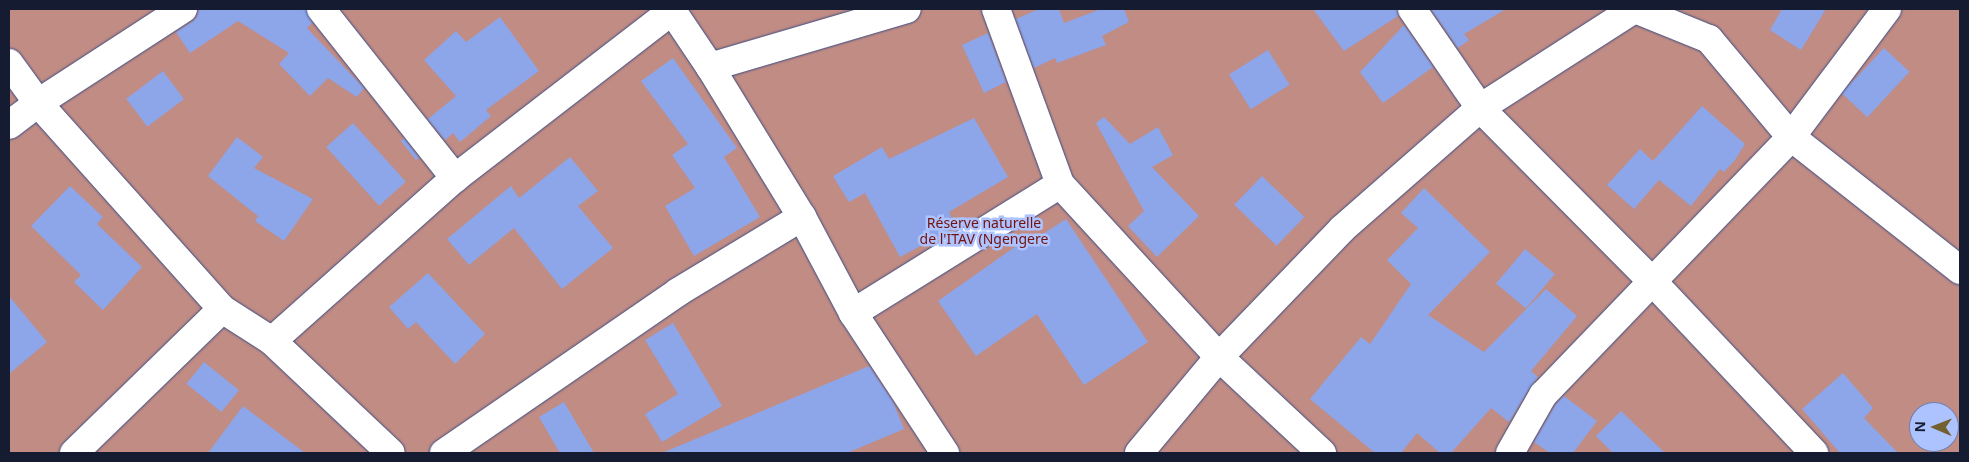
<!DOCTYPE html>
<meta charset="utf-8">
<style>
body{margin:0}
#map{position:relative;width:1969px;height:462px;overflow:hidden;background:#adc3ff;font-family:"Noto Sans",sans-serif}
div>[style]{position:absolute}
.green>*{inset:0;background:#c18c84}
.building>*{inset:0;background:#8da5e9;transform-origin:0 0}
.roads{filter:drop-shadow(0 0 1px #3d4d81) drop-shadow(0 0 1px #3d4d81)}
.minor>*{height:28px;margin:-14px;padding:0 14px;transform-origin:14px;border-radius:14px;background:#fff}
span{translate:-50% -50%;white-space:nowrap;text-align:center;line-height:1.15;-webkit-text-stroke:5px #adc3ff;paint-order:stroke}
.park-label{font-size:14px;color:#74120c}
.frame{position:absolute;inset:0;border:10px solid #151c32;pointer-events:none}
.north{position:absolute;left:1909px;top:402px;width:50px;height:50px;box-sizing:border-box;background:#adc3ff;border:1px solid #7080ad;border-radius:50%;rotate:271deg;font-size:14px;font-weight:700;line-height:20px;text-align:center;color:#151c32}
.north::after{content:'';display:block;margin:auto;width:18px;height:22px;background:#72602e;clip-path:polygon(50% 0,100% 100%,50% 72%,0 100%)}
</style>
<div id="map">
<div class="green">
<i style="clip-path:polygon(evenodd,9px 9px,1960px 9px,1960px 453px,9px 453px,9px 9px,1919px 412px,1949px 412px,1949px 442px,1919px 442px,1919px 412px)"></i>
</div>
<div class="building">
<i style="clip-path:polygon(199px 9px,306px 9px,312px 23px,307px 28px,364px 88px,357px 97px,328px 78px,310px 96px,279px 64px,289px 53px,238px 21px,190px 53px,176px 32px,192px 22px,197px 17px)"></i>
<i style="clip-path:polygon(1039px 9px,1059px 9px,1064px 23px,1101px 9px,1124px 9px,1129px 22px,1102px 36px,1106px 45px,1057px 63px,1055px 58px,1034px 68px,1016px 19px)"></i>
<i style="clip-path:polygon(1313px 9px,1397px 9px,1398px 16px,1344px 51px)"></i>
<i style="clip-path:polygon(1431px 9px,1506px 9px,1464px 34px,1469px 40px,1458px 48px)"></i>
<i style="clip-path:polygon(1782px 9px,1826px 9px,1801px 50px,1770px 30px)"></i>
<i style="clip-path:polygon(500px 17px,539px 71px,486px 110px,491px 116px,460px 142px,453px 133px,445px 140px,428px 119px,456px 96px,424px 60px,456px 31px,466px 42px)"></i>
<i style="clip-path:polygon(1404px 25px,1433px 67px,1383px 103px,1360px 72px)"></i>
<i style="clip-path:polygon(988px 33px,1006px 82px,984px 93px,962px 45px)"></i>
<i style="left:1884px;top:48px;width:35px;height:62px;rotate:43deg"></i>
<i style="left:1268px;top:50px;width:41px;height:46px;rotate:58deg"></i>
<i style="clip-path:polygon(673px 58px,737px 148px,724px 157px,760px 217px,694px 256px,665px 206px,695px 188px,672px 155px,688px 144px,641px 81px)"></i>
<i style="left:163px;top:71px;width:35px;height:46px;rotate:53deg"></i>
<i style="clip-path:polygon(1702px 106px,1745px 144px,1735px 160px,1724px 172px,1720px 169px,1691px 206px,1659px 180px,1634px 209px,1607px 185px,1640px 149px,1653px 161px)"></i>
<i style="clip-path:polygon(1104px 117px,1130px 144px,1158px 127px,1173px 155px,1152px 167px,1199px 216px,1157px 257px,1128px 226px,1144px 211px,1096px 123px)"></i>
<i style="clip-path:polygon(974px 118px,1008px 177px,949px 212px,956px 227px,900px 257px,865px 193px,849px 202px,833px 176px,882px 147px,889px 159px)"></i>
<i style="left:353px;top:123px;width:79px;height:36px;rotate:48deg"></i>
<i style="clip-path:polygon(237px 137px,263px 157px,254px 168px,313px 199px,284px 241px,255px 221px,258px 216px,208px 176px)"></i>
<i style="clip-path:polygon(404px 138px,419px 158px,416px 160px,401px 141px)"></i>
<i style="clip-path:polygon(570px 157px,598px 191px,578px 206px,613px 248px,562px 289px,514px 228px,469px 265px,447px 239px,511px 186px,519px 198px)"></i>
<i style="left:1262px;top:176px;width:59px;height:40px;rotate:44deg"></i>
<i style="clip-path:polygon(70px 186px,103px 217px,97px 224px,142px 267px,103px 310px,74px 282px,81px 275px,31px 226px)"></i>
<i style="clip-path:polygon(1424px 188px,1490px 252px,1428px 315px,1484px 352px,1546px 289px,1577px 316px,1531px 371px,1538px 377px,1530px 387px,1509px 422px,1491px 408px,1451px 453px,1440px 453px,1417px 433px,1401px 453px,1375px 453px,1310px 399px,1361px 337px,1370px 344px,1411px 284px,1387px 260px,1418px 228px,1401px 213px)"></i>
<i style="clip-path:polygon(1066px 219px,1148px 342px,1084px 385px,1037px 314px,976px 356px,938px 301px,1026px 239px,1029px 243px)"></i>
<i style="left:1525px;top:249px;width:39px;height:45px;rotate:40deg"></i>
<i style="clip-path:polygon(428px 273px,485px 334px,455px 364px,416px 322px,408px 329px,389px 307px)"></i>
<i style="clip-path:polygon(9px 296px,47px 342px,9px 374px)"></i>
<i style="clip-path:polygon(673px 323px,722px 406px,662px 442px,645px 414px,678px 394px,645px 340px)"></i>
<i style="left:204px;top:362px;width:45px;height:28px;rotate:39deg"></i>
<i style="clip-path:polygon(869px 366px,893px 402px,904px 429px,847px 453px,662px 453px)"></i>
<i style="clip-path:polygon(1843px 373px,1873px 408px,1864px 418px,1898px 453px,1840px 453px,1802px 409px)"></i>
<i style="clip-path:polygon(1564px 396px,1597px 421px,1573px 453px,1550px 453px,1534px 442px,1556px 404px)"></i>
<i style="clip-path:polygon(564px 402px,594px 453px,560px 453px,539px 417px)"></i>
<i style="clip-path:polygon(243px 406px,305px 453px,208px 453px)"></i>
<i style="clip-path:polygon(1621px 411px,1665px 453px,1613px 453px,1596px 436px)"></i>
</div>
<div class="roads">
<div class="minor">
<i style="left:321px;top:9px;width:216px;rotate:51.6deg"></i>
<i style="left:671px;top:9px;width:70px;rotate:56.1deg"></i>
<i style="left:710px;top:67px;width:176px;rotate:58.5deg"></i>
<i style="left:802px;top:217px;width:109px;rotate:62deg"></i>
<i style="left:853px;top:313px;width:168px;rotate:56.7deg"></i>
<i style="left:996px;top:9px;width:186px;rotate:69.9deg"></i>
<i style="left:1060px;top:184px;width:235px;rotate:47.4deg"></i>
<i style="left:1219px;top:357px;width:141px;rotate:43deg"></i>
<i style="left:1412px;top:9px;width:120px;rotate:55.5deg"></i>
<i style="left:1480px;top:108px;width:245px;rotate:45.2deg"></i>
<i style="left:1653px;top:282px;width:235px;rotate:46.7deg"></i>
<i style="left:1635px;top:9px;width:80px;rotate:22.1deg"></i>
<i style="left:1709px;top:39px;width:128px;rotate:50.1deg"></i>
<i style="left:1791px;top:137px;width:215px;rotate:38.2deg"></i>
<i style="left:9px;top:63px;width:49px;rotate:54.1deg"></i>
<i style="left:38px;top:103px;width:276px;rotate:48.2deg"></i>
<i style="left:222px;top:309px;width:59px;rotate:32.6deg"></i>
<i style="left:272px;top:341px;width:163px;rotate:43.3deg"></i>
<i style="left:710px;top:67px;width:205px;rotate:-16.4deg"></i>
<i style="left:9px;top:125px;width:36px;rotate:-37deg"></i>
<i style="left:38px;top:103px;width:173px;rotate:-33deg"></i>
<i style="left:853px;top:313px;width:244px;rotate:-31.9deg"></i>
<i style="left:272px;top:341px;width:245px;rotate:-41.7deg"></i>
<i style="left:455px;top:178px;width:274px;rotate:-37.6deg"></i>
<i style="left:74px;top:453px;width:206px;rotate:-44.2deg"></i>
<i style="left:444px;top:453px;width:284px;rotate:-34.5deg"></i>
<i style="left:678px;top:292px;width:145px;rotate:-31.2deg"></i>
<i style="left:1139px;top:453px;width:125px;rotate:-50.2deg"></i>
<i style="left:1219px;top:357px;width:178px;rotate:-46.1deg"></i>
<i style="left:1342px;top:229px;width:184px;rotate:-41.2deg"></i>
<i style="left:1480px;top:108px;width:183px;rotate:-32.7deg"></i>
<i style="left:1510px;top:453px;width:67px;rotate:-60.4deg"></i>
<i style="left:1543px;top:395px;width:358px;rotate:-46.1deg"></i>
<i style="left:1791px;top:137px;width:160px;rotate:-53.1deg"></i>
</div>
</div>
<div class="park-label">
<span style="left:984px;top:231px">Réserve naturelle<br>de l'ITAV (Ngengere</span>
</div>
<div class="frame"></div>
<div class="north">N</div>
</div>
